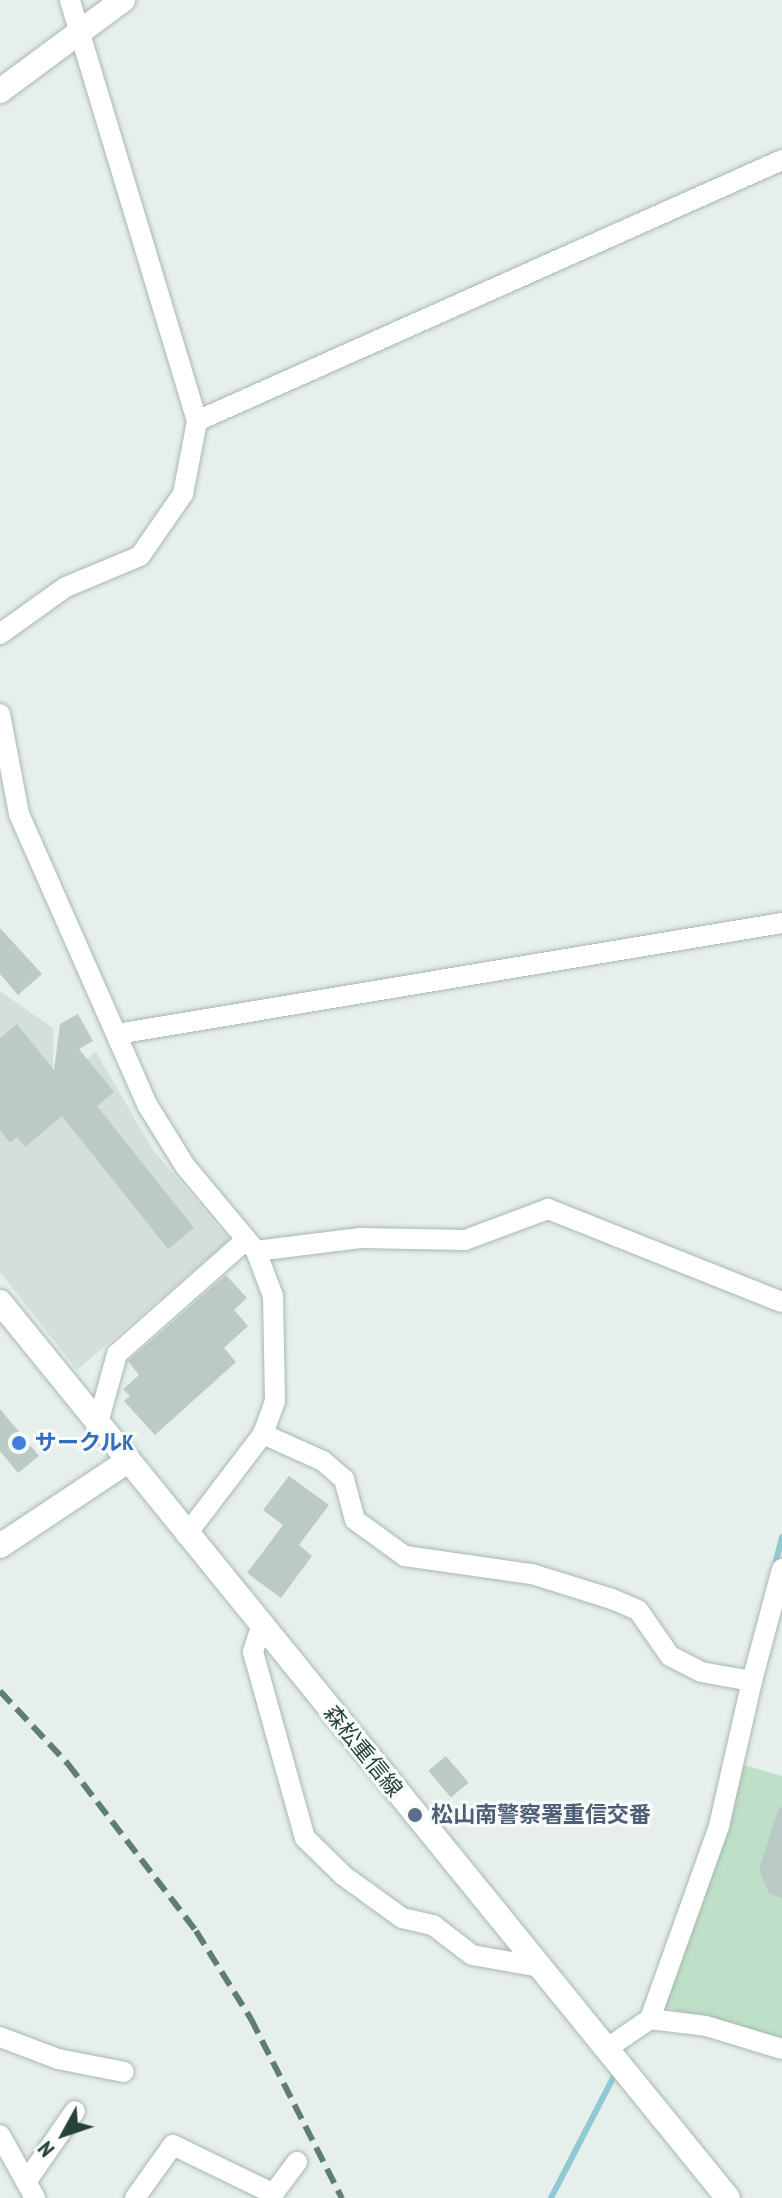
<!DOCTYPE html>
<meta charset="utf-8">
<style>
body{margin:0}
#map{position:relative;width:782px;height:2198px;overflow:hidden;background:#e6efeb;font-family:"PT Sans Narrow","Noto Sans JP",sans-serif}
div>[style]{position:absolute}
.built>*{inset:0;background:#d4dfda}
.green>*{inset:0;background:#bfe0c8}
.stream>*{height:6px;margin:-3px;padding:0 3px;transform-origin:3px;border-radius:3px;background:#8ec9d4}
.building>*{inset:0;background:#bbcac4;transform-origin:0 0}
.roads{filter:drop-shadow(0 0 2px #a8b8b2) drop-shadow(0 0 2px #a8b8b2)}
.street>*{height:20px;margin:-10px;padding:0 10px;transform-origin:10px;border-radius:10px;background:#fff}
.secondary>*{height:24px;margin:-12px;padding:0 12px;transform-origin:12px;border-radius:12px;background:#fff}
.rail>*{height:6px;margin-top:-3px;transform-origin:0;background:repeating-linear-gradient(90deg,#5f7d75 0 16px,transparent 0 24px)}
.dots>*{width:22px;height:22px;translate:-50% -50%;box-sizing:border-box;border:4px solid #f7fbf9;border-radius:50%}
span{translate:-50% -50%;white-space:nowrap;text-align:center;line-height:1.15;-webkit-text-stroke:6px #f7fbf9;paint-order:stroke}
.shop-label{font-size:22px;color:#366cbe;font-weight:700}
.left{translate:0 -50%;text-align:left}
.street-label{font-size:22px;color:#24423a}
.service-label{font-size:22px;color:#4e5e75;font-weight:700}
.north{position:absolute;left:24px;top:2094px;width:80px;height:80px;-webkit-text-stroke:6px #f7fbf9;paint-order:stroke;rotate:230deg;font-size:22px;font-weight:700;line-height:32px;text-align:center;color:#24423a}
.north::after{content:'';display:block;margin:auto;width:28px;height:36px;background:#24423a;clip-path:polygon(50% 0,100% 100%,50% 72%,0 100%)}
</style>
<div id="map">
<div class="built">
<i style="clip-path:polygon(0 991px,53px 1028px,53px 1084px,96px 1052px,153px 1150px,229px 1240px,77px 1370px,0 1272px)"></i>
</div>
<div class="green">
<i style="clip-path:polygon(740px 1764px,782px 1776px,782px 2042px,662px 2006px)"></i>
</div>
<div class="stream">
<i style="left:774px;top:1569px;width:33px;rotate:-76deg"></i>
<i style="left:551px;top:2198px;width:144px;rotate:-62.7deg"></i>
</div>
<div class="building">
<i style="clip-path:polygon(0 928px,42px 974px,18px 995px,0 974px)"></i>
<i style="clip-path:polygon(78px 1014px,93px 1041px,79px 1049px,114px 1092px,97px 1106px,194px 1228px,168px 1249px,62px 1116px,25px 1147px,17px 1137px,10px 1143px,0 1130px,0 1038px,17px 1024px,54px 1070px,60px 1024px)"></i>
<i style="clip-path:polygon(226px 1275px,247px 1298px,234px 1310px,248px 1326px,224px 1348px,236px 1362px,155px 1435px,124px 1401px,130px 1396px,123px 1389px,139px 1375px,128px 1361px)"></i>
<i style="clip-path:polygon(0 1409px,39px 1456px,18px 1473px,0 1451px)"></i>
<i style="clip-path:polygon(289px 1476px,329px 1505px,299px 1545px,312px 1556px,281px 1598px,247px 1573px,283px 1525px,263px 1510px)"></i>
<i style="left:446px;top:1756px;width:35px;height:23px;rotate:50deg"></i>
<i style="clip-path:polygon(779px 1807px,782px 1808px,782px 1898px,769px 1894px,759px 1869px)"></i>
</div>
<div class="roads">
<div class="street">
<i style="left:197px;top:421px;width:641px;rotate:-24.04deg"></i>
<i style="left:0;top:634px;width:81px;rotate:-35.5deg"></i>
<i style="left:66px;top:587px;width:80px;rotate:-22.7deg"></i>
<i style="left:140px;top:556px;width:75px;rotate:-55.3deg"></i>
<i style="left:183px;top:494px;width:74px;rotate:-79.1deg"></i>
<i style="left:197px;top:421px;width:440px;rotate:-106.8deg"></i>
<i style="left:0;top:714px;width:102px;rotate:79.2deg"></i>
<i style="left:19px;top:814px;width:319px;rotate:66.2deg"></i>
<i style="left:148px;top:1106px;width:70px;rotate:58.3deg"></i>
<i style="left:185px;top:1166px;width:111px;rotate:50.1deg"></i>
<i style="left:256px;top:1251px;width:48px;rotate:69.3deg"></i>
<i style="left:273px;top:1296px;width:105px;rotate:88.9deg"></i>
<i style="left:275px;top:1401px;width:35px;rotate:110deg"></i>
<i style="left:263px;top:1434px;width:127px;rotate:127.3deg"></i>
<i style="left:117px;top:1034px;width:674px;rotate:-9.48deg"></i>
<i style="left:256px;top:1251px;width:105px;rotate:-7.1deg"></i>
<i style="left:360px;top:1238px;width:105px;rotate:1.1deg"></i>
<i style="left:465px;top:1240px;width:89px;rotate:-20.5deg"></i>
<i style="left:548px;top:1209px;width:252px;rotate:21.7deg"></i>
<i style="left:98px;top:1423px;width:72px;rotate:-74.6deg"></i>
<i style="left:117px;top:1354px;width:172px;rotate:-41.5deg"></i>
<i style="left:263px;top:1434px;width:66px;rotate:24.2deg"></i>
<i style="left:323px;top:1461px;width:28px;rotate:41deg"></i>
<i style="left:344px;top:1479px;width:42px;rotate:75deg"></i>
<i style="left:355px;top:1520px;width:62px;rotate:35.8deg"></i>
<i style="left:405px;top:1556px;width:128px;rotate:8.1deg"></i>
<i style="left:532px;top:1574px;width:84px;rotate:17.4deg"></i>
<i style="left:612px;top:1599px;width:28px;rotate:23deg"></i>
<i style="left:638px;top:1610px;width:56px;rotate:55.2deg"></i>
<i style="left:670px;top:1656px;width:35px;rotate:27deg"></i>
<i style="left:701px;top:1672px;width:52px;rotate:10deg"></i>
<i style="left:752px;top:1681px;width:116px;rotate:-75deg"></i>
<i style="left:261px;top:1627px;width:26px;rotate:108deg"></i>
<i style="left:253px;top:1652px;width:193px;rotate:74.4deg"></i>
<i style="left:305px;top:1838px;width:54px;rotate:44.3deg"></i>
<i style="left:344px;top:1876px;width:72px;rotate:35.9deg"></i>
<i style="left:402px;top:1918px;width:32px;rotate:13deg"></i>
<i style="left:433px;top:1925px;width:49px;rotate:37.6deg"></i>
<i style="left:472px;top:1955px;width:69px;rotate:10deg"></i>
<i style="left:650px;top:2019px;width:205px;rotate:-70.3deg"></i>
<i style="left:719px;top:1826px;width:149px;rotate:-77.2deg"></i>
<i style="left:0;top:2037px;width:62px;rotate:20.8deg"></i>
<i style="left:58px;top:2059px;width:67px;rotate:11.1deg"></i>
<i style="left:606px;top:2049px;width:53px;rotate:-34.3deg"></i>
<i style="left:650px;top:2019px;width:56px;rotate:7.1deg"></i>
<i style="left:706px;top:2026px;width:79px;rotate:16.8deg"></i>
<i style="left:0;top:2135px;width:72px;rotate:60.9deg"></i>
<i style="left:26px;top:2182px;width:86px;rotate:-55.4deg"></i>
<i style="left:135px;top:2198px;width:65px;rotate:-54.4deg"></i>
<i style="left:173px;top:2145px;width:112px;rotate:25.9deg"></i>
<i style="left:270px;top:2198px;width:45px;rotate:-53.1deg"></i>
</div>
<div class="secondary">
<i style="left:0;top:91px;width:153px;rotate:-36.5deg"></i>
<i style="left:0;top:1302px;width:1154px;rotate:50.91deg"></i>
<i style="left:0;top:1546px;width:154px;rotate:-33.6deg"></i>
</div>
</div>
<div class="rail">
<i style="left:0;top:1691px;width:100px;rotate:47deg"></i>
<i style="left:68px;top:1764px;width:210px;rotate:52.5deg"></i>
<i style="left:196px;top:1931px;width:104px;rotate:58deg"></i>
<i style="left:251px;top:2019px;width:201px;rotate:63.1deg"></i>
</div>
<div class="dots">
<i style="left:19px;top:1443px;background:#3f7fe0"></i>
<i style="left:415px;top:1815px;background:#5c6f8a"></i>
</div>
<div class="shop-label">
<span class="left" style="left:35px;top:1443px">サークルK</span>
</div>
<div class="street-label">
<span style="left:363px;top:1751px;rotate:51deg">森松重信線</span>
</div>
<div class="service-label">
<span class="left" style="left:431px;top:1815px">松山南警察署重信交番</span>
</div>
<div class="north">N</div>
</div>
